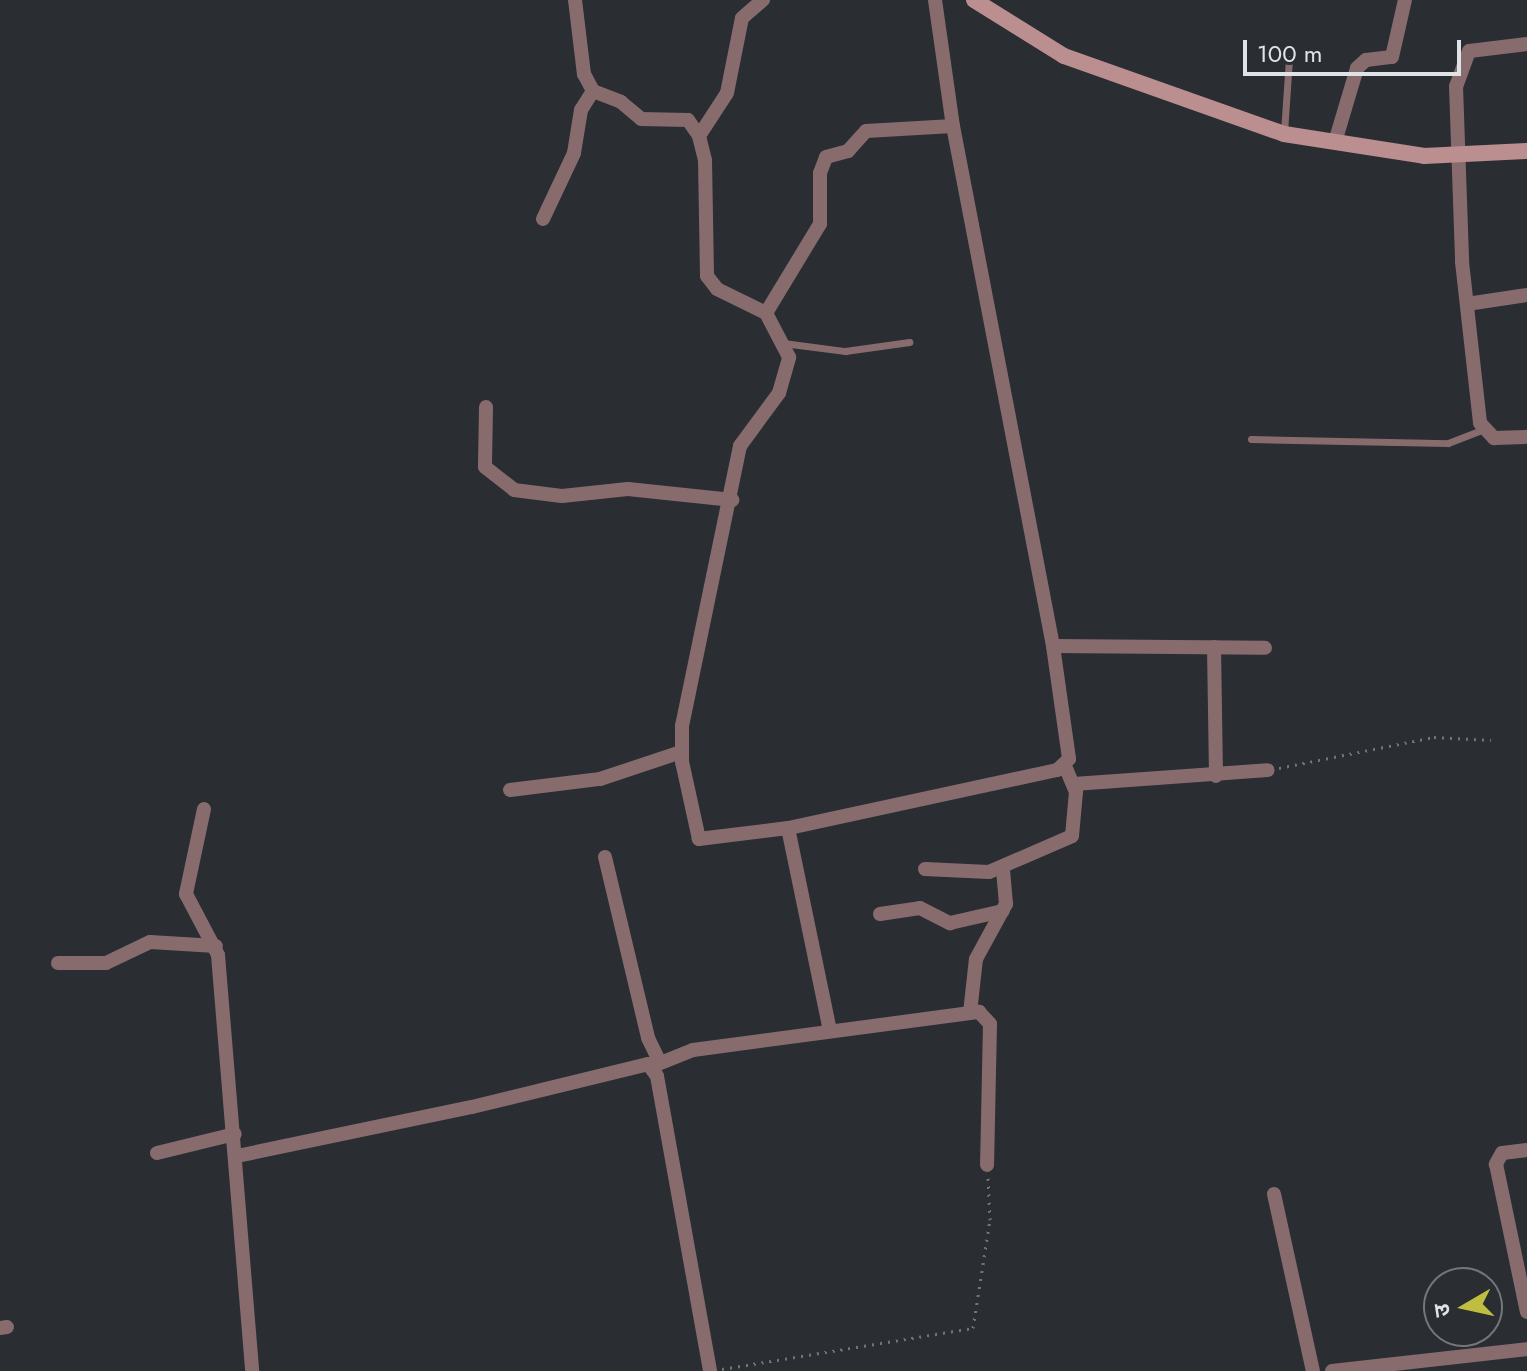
<!DOCTYPE html>
<meta charset="utf-8">
<style>
body{margin:0}
#map{position:relative;width:1527px;height:1371px;overflow:hidden;background:#2a2e32;font-family:Jost,"Noto Sans Devanagari",sans-serif}
div>[style]{position:absolute}
.path>*{height:3px;margin-top:-1.5px;transform-origin:0;background:repeating-linear-gradient(90deg,#707377 0 2px,transparent 0 8px)}
.lane>*{height:7px;margin:-3.5px;padding:0 3.5px;transform-origin:3.5px;border-radius:3.5px;background:#886c6d}
.street>*{height:14px;margin:-7px;padding:0 7px;transform-origin:7px;border-radius:7px;background:#886c6d}
.secondary>*{height:16px;margin:-8px;padding:0 8px;transform-origin:8px;border-radius:8px;background:#bb8f90}
span{translate:-50% -50%;white-space:nowrap;text-align:center;line-height:1.15;-webkit-text-stroke:6px #2a2e32;paint-order:stroke}
.north{position:absolute;left:1423px;top:1267px;width:80px;height:80px;box-sizing:border-box;background:#2a2e32;border:2px solid #73767a;border-radius:50%;rotate:261deg;font-size:22px;font-weight:700;line-height:32px;text-align:center;color:#e0e3e5}
.north::after{content:'';display:block;margin:auto;width:28px;height:36px;background:#c0be40;clip-path:polygon(50% 0,100% 100%,50% 72%,0 100%)}
.scale{position:absolute;left:1243px;top:40px;width:218px;height:36px;box-sizing:border-box;border:4px solid #e0e3e5;border-top:0;padding-left:10px;font-size:24px;line-height:28px;white-space:nowrap;color:#e0e3e5;-webkit-text-stroke:6px #2a2e32;paint-order:stroke}
</style>
<div id="map">
<div class="path">
<i style="left:1279px;top:768px;width:158px;rotate:-11.3deg"></i>
<i style="left:1434px;top:737px;width:57px;rotate:3deg"></i>
<i style="left:722px;top:1369px;width:254px;rotate:-9.3deg"></i>
<i style="left:973px;top:1328px;width:109px;rotate:-81.1deg"></i>
<i style="left:990px;top:1220px;width:43px;rotate:-92.7deg"></i>
</div>
<div class="lane">
<i style="left:1284px;top:132px;width:73px;rotate:-86.1deg"></i>
<i style="left:783px;top:343px;width:63px;rotate:7.4deg"></i>
<i style="left:845px;top:351px;width:65px;rotate:-8deg"></i>
<i style="left:1251px;top:439px;width:197px;rotate:1.2deg"></i>
<i style="left:1448px;top:443px;width:36px;rotate:-21deg"></i>
</div>
<div class="street">
<i style="left:575px;top:0;width:75px;rotate:83.1deg"></i>
<i style="left:584px;top:74px;width:19px;rotate:62deg"></i>
<i style="left:593px;top:91px;width:30px;rotate:21deg"></i>
<i style="left:621px;top:102px;width:26px;rotate:40deg"></i>
<i style="left:641px;top:119px;width:47px;rotate:1.2deg"></i>
<i style="left:688px;top:120px;width:19px;rotate:55deg"></i>
<i style="left:699px;top:136px;width:25px;rotate:76deg"></i>
<i style="left:705px;top:160px;width:116px;rotate:89deg"></i>
<i style="left:707px;top:276px;width:16px;rotate:52deg"></i>
<i style="left:717px;top:289px;width:55px;rotate:26.1deg"></i>
<i style="left:935px;top:0;width:127px;rotate:81.9deg"></i>
<i style="left:953px;top:126px;width:530px;rotate:79.11deg"></i>
<i style="left:1053px;top:646px;width:114px;rotate:81.9deg"></i>
<i style="left:1069px;top:759px;width:16px;rotate:137deg"></i>
<i style="left:1057px;top:770px;width:275px;rotate:167.8deg"></i>
<i style="left:788px;top:828px;width:90px;rotate:173deg"></i>
<i style="left:699px;top:839px;width:79px;rotate:-102.4deg"></i>
<i style="left:682px;top:762px;width:36px;rotate:-90deg"></i>
<i style="left:682px;top:726px;width:286px;rotate:-78.3deg"></i>
<i style="left:740px;top:446px;width:66px;rotate:-53.7deg"></i>
<i style="left:779px;top:393px;width:37px;rotate:-74deg"></i>
<i style="left:789px;top:357px;width:50px;rotate:-117.6deg"></i>
<i style="left:766px;top:313px;width:104px;rotate:-58.8deg"></i>
<i style="left:820px;top:224px;width:51px;rotate:-90deg"></i>
<i style="left:820px;top:173px;width:17px;rotate:-69deg"></i>
<i style="left:826px;top:157px;width:23px;rotate:-15deg"></i>
<i style="left:848px;top:151px;width:27px;rotate:-48deg"></i>
<i style="left:866px;top:131px;width:87px;rotate:-3.3deg"></i>
<i style="left:1527px;top:44px;width:58px;rotate:173.1deg"></i>
<i style="left:1469px;top:51px;width:37px;rotate:110deg"></i>
<i style="left:1456px;top:86px;width:176px;rotate:88deg"></i>
<i style="left:1462px;top:262px;width:162px;rotate:83.6deg"></i>
<i style="left:1480px;top:423px;width:21px;rotate:47deg"></i>
<i style="left:1494px;top:438px;width:33px;rotate:-2deg"></i>
<i style="left:699px;top:136px;width:51px;rotate:-56.9deg"></i>
<i style="left:727px;top:93px;width:76px;rotate:-78.7deg"></i>
<i style="left:742px;top:18px;width:28px;rotate:-41deg"></i>
<i style="left:1335px;top:142px;width:77px;rotate:-73.4deg"></i>
<i style="left:1357px;top:68px;width:12px;rotate:-42deg"></i>
<i style="left:1366px;top:60px;width:26px;rotate:-7deg"></i>
<i style="left:1392px;top:57px;width:58px;rotate:-77.2deg"></i>
<i style="left:543px;top:219px;width:73px;rotate:-64.8deg"></i>
<i style="left:574px;top:153px;width:44px;rotate:-80.8deg"></i>
<i style="left:581px;top:110px;width:22px;rotate:-58deg"></i>
<i style="left:1467px;top:304px;width:61px;rotate:-8.5deg"></i>
<i style="left:486px;top:407px;width:60px;rotate:91deg"></i>
<i style="left:485px;top:467px;width:37px;rotate:38deg"></i>
<i style="left:514px;top:490px;width:48px;rotate:7.1deg"></i>
<i style="left:562px;top:496px;width:66px;rotate:-6.1deg"></i>
<i style="left:628px;top:489px;width:105px;rotate:6deg"></i>
<i style="left:1053px;top:646px;width:212px;rotate:0.5deg"></i>
<i style="left:1214px;top:647px;width:129px;rotate:89.1deg"></i>
<i style="left:1074px;top:784px;width:194px;rotate:-4.1deg"></i>
<i style="left:510px;top:790px;width:91px;rotate:-7deg"></i>
<i style="left:600px;top:779px;width:85px;rotate:-18.4deg"></i>
<i style="left:204px;top:809px;width:87px;rotate:102deg"></i>
<i style="left:186px;top:894px;width:69px;rotate:62.3deg"></i>
<i style="left:218px;top:955px;width:417px;rotate:85.3deg"></i>
<i style="left:788px;top:828px;width:206px;rotate:78.3deg"></i>
<i style="left:605px;top:857px;width:186px;rotate:76.6deg"></i>
<i style="left:648px;top:1038px;width:25px;rotate:64deg"></i>
<i style="left:925px;top:869px;width:64px;rotate:2.7deg"></i>
<i style="left:989px;top:872px;width:90px;rotate:-23.4deg"></i>
<i style="left:1072px;top:836px;width:44px;rotate:-84.8deg"></i>
<i style="left:1076px;top:792px;width:28px;rotate:-113deg"></i>
<i style="left:880px;top:914px;width:40px;rotate:-8.5deg"></i>
<i style="left:920px;top:908px;width:34px;rotate:27deg"></i>
<i style="left:950px;top:923px;width:54px;rotate:-12.8deg"></i>
<i style="left:58px;top:963px;width:48px"></i>
<i style="left:106px;top:963px;width:49px;rotate:-25.5deg"></i>
<i style="left:150px;top:942px;width:66px;rotate:3.5deg"></i>
<i style="left:970px;top:1013px;width:54px;rotate:-83.7deg"></i>
<i style="left:976px;top:959px;width:63px;rotate:-61.4deg"></i>
<i style="left:1006px;top:904px;width:35px;rotate:-95deg"></i>
<i style="left:653px;top:1066px;width:43px;rotate:-21.8deg"></i>
<i style="left:693px;top:1050px;width:289px;rotate:-7.6deg"></i>
<i style="left:979px;top:1012px;width:16px;rotate:47deg"></i>
<i style="left:990px;top:1024px;width:141px;rotate:91.2deg"></i>
<i style="left:1527px;top:1150px;width:25px;rotate:173deg"></i>
<i style="left:1502px;top:1153px;width:13px;rotate:119deg"></i>
<i style="left:1496px;top:1164px;width:151px;rotate:78.2deg"></i>
<i style="left:157px;top:1153px;width:80px;rotate:-13.7deg"></i>
<i style="left:237px;top:1156px;width:240px;rotate:-11.8deg"></i>
<i style="left:472px;top:1107px;width:181px;rotate:-13.7deg"></i>
<i style="left:648px;top:1064px;width:15px;rotate:53deg"></i>
<i style="left:657px;top:1076px;width:300px;rotate:79.8deg"></i>
<i style="left:1274px;top:1194px;width:181px;rotate:77.6deg"></i>
<i style="left:0;top:1328px;width:7px;rotate:-8deg"></i>
<i style="left:1332px;top:1371px;width:196px;rotate:-6.4deg"></i>
</div>
<div class="secondary">
<i style="left:974px;top:0;width:106px;rotate:31.9deg"></i>
<i style="left:1064px;top:56px;width:233px;rotate:19.5deg"></i>
<i style="left:1284px;top:134px;width:142px;rotate:8.9deg"></i>
<i style="left:1424px;top:156px;width:103px;rotate:-2.8deg"></i>
</div>
<div class="north">उ</div>
<div class="scale">100 m</div>
</div>
